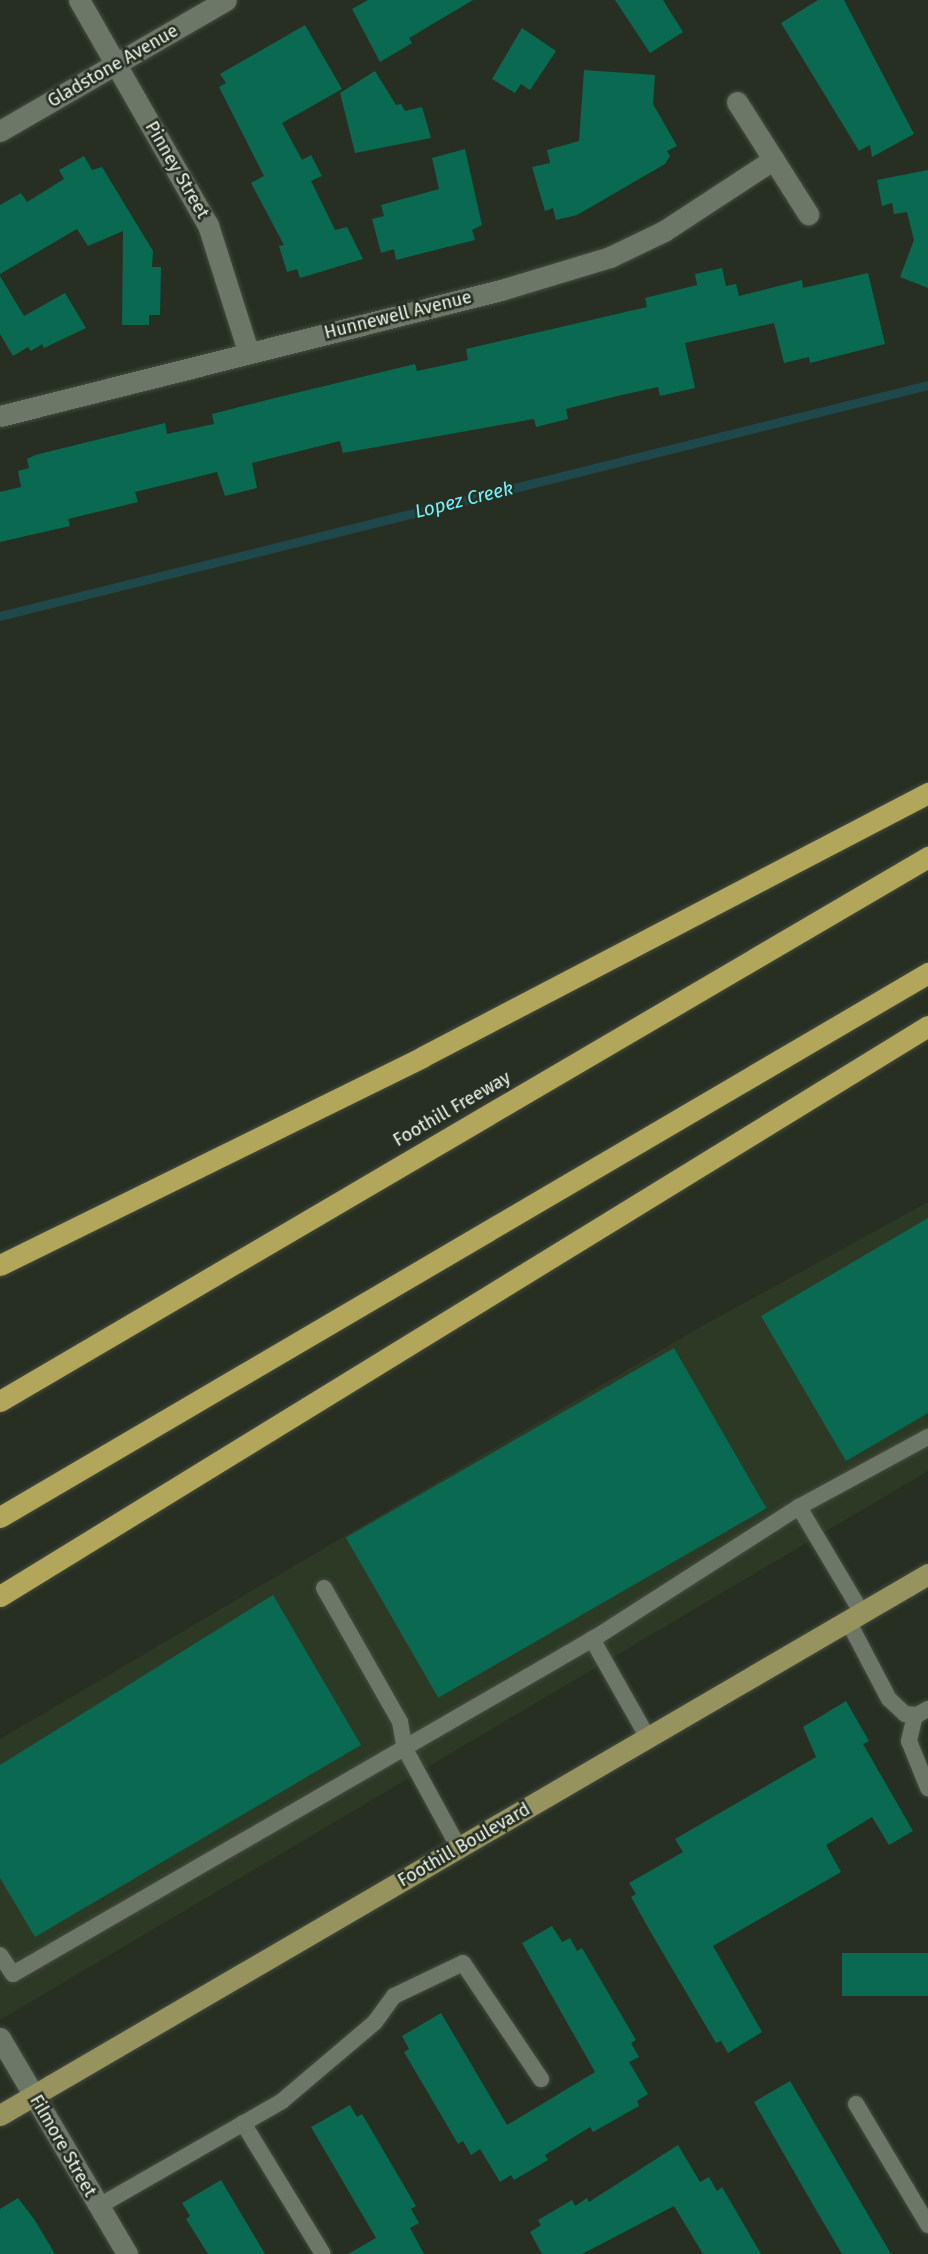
<!DOCTYPE html>
<style>
body{margin:0}
#map{position:relative;width:928px;height:2254px;overflow:hidden;background:#262f21;font-family:"Fira Sans",sans-serif}
div>[style]{position:absolute}
.built>*{inset:0;background:#2c3925}
.stream>*{height:9px;margin:-4.5px;padding:0 4.5px;transform-origin:4.5px;border-radius:4.5px;background:#1f484b}
.building>*{inset:0;background:#0a6a51;transform-origin:0 0}
.roads{filter:drop-shadow(0 0 2px #454c40) drop-shadow(0 0 2px #454c40)}
.service>*{height:16px;margin:-8px;padding:0 8px;transform-origin:8px;border-radius:8px;background:#6d7767}
.minor>*{height:21px;margin:-10.5px;padding:0 10.5px;transform-origin:10.5px;border-radius:10.5px;background:#6d7767}
.primary>*{height:21px;margin:-10.5px;padding:0 10.5px;transform-origin:10.5px;border-radius:10.5px;background:#96935f}
.motorway>*{height:21px;margin:-10.5px;padding:0 10.5px;transform-origin:10.5px;border-radius:10.5px;background:#b2a65a}
span{translate:-50% -50%;white-space:nowrap;text-align:center;line-height:1.15;-webkit-text-stroke:5px #262f21;paint-order:stroke}
.street-label{font-size:18px;color:#eff5ec}
.water-label{font-size:19px;color:#72f3fe;font-style:italic}
</style>
<div id="map">
<div class="built">
<i style="clip-path:polygon(928px 1202px,928px 1471px,0 2020px,0 1739px,695px 1330px)"></i>
</div>
<div class="stream">
<i style="left:0;top:616px;width:956px;rotate:-13.98deg"></i>
</div>
<div class="building">
<i style="clip-path:polygon(368px 0,473px 0,409px 38px,412px 43px,380px 62px,352px 9px)"></i>
<i style="clip-path:polygon(615px 0,663px 0,683px 32px,650px 53px)"></i>
<i style="clip-path:polygon(818px 0,844px 0,914px 134px,872px 157px,870px 145px,859px 151px,781px 23px)"></i>
<i style="clip-path:polygon(305px 25px,342px 89px,282px 123px,302px 160px,311px 155px,322px 176px,311px 181px,335px 230px,347px 227px,363px 259px,300px 278px,297px 269px,287px 272px,279px 246px,284px 245px,251px 183px,264px 176px,219px 87px,226px 83px,220px 74px)"></i>
<i style="clip-path:polygon(522px 28px,556px 51px,530px 90px,521px 84px,515px 93px,492px 79px)"></i>
<i style="clip-path:polygon(584px 70px,655px 75px,653px 104px,677px 146px,667px 151px,670px 156px,665px 164px,577px 215px,556px 220px,553px 208px,545px 211px,532px 167px,550px 163px,547px 150px,579px 141px)"></i>
<i style="clip-path:polygon(375px 71px,396px 105px,401px 104px,405px 111px,422px 107px,431px 138px,355px 153px,340px 93px)"></i>
<i style="clip-path:polygon(465px 149px,482px 225px,472px 230px,475px 240px,396px 260px,394px 249px,381px 253px,372px 219px,384px 216px,381px 205px,439px 189px,432px 158px)"></i>
<i style="clip-path:polygon(84px 156px,92px 170px,102px 167px,153px 251px,152px 267px,161px 267px,160px 315px,149px 315px,149px 325px,122px 325px,123px 231px,88px 246px,77px 229px,0 274px,0 205px,21px 193px,27px 202px,64px 179px,59px 170px)"></i>
<i style="clip-path:polygon(928px 170px,928px 288px,900px 277px,914px 240px,907px 212px,894px 214px,892px 203px,882px 206px,877px 180px)"></i>
<i style="clip-path:polygon(722px 268px,726px 286px,736px 284px,739px 296px,802px 280px,803px 288px,868px 273px,885px 344px,810px 363px,809px 357px,784px 363px,774px 323px,685px 343px,695px 388px,660px 396px,658px 387px,613px 397px,566px 409px,568px 419px,536px 427px,534px 419px,343px 453px,340px 441px,252px 463px,257px 488px,225px 496px,217px 472px,135px 492px,138px 502px,68px 519px,70px 526px,0 542px,0 492px,21px 487px,18px 471px,29px 468px,27px 459px,35px 455px,165px 423px,167px 434px,214px 424px,212px 414px,275px 398px,415px 364px,417px 371px,468px 360px,466px 349px,647px 307px,645px 298px,697px 285px,695px 274px)"></i>
<i style="clip-path:polygon(0 276px,24px 316px,65px 293px,86px 328px,44px 348px,42px 344px,31px 351px,28px 347px,13px 356px,0 334px)"></i>
<i style="clip-path:polygon(928px 1218px,928px 1413px,846px 1461px,761px 1316px)"></i>
<i style="left:674px;top:1348px;width:185px;height:379px;rotate:60deg"></i>
<i style="clip-path:polygon(273px 1595px,361px 1745px,35px 1937px,0 1878px,0 1765px)"></i>
<i style="clip-path:polygon(846px 1701px,869px 1741px,863px 1744px,913px 1831px,889px 1845px,872px 1817px,826px 1845px,841px 1872px,713px 1946px,762px 2032px,728px 2053px,721px 2041px,716px 2043px,650px 1931px,631px 1897px,636px 1894px,629px 1883px,683px 1852px,675px 1839px,816px 1757px,803px 1727px)"></i>
<i style="clip-path:polygon(552px 1926px,562px 1942px,570px 1938px,577px 1951px,582px 1948px,636px 2040px,631px 2043px,639px 2057px,629px 2062px,648px 2094px,637px 2101px,639px 2106px,593px 2132px,590px 2127px,545px 2155px,548px 2160px,514px 2180px,511px 2175px,500px 2182px,480px 2149px,471px 2155px,463px 2141px,458px 2144px,404px 2052px,409px 2049px,402px 2036px,441px 2013px,507px 2125px,595px 2072px,522px 1943px)"></i>
<i style="left:928px;top:1953px;width:43px;height:86px;rotate:90deg"></i>
<i style="clip-path:polygon(790px 2081px,891px 2254px,842px 2254px,816px 2210px,754px 2102px)"></i>
<i style="clip-path:polygon(350px 2105px,357px 2117px,362px 2114px,416px 2206px,411px 2209px,419px 2223px,410px 2228px,424px 2254px,348px 2254px,376px 2238px,311px 2127px)"></i>
<i style="clip-path:polygon(678px 2145px,700px 2182px,709px 2177px,717px 2191px,722px 2187px,761px 2254px,703px 2254px,674px 2206px,582px 2254px,542px 2254px,530px 2232px,541px 2225px,538px 2220px,572px 2200px,575px 2206px,587px 2198px,589px 2202px)"></i>
<i style="clip-path:polygon(221px 2180px,265px 2254px,208px 2254px,186px 2219px,190px 2216px,182px 2203px)"></i>
<i style="clip-path:polygon(18px 2198px,34px 2219px,55px 2254px,0 2254px,0 2209px)"></i>
</div>
<div class="roads">
<div class="service">
<i style="left:799px;top:1507px;width:123px;rotate:59.3deg"></i>
<i style="left:324px;top:1588px;width:154px;rotate:60.4deg"></i>
<i style="left:400px;top:1722px;width:27px;rotate:80deg"></i>
<i style="left:405px;top:1749px;width:113px;rotate:61.4deg"></i>
<i style="left:848px;top:1621px;width:88px;rotate:62.3deg"></i>
<i style="left:889px;top:1699px;width:22px;rotate:43deg"></i>
<i style="left:905px;top:1714px;width:12px;rotate:5deg"></i>
<i style="left:917px;top:1715px;width:13px;rotate:-29deg"></i>
<i style="left:592px;top:1639px;width:114px;rotate:60.5deg"></i>
<i style="left:915px;top:1715px;width:27px;rotate:103deg"></i>
<i style="left:909px;top:1741px;width:51px;rotate:68deg"></i>
<i style="left:0;top:1955px;width:23px;rotate:56deg"></i>
<i style="left:13px;top:1974px;width:676px;rotate:-30.02deg"></i>
<i style="left:598px;top:1636px;width:239px;rotate:-32.7deg"></i>
<i style="left:799px;top:1507px;width:147px;rotate:-28.5deg"></i>
<i style="left:856px;top:2104px;width:141px;rotate:59.2deg"></i>
<i style="left:243px;top:2123px;width:153px;rotate:58.6deg"></i>
<i style="left:99px;top:2206px;width:211px;rotate:-29.8deg"></i>
<i style="left:282px;top:2101px;width:122px;rotate:-40.3deg"></i>
<i style="left:375px;top:2022px;width:32px;rotate:-54deg"></i>
<i style="left:394px;top:1996px;width:76px;rotate:-25.6deg"></i>
<i style="left:463px;top:1963px;width:140px;rotate:56.1deg"></i>
</div>
<div class="minor">
<i style="left:79px;top:0;width:259px;rotate:60.2deg"></i>
<i style="left:208px;top:225px;width:132px;rotate:72.4deg"></i>
<i style="left:737px;top:102px;width:133px;rotate:57.6deg"></i>
<i style="left:0;top:131px;width:261px;rotate:-30.1deg"></i>
<i style="left:0;top:416px;width:517px;rotate:-14.12deg"></i>
<i style="left:501px;top:290px;width:114px;rotate:-16.8deg"></i>
<i style="left:610px;top:257px;width:60px;rotate:-25.7deg"></i>
<i style="left:664px;top:231px;width:131px;rotate:-33.2deg"></i>
<i style="left:0;top:2038px;width:251px;rotate:59.5deg"></i>
</div>
<div class="primary">
<i style="left:0;top:2115px;width:1074px;rotate:-30.24deg"></i>
</div>
<div class="motorway">
<i style="left:0;top:1265px;width:470px;rotate:-26.2deg"></i>
<i style="left:422px;top:1057px;width:571px;rotate:-27.55deg"></i>
<i style="left:0;top:1401px;width:1076px;rotate:-30.38deg"></i>
<i style="left:0;top:1517px;width:1076px;rotate:-30.38deg"></i>
<i style="left:0;top:1596px;width:1089px;rotate:-31.56deg"></i>
</div>
</div>
<div class="street-label">
<span style="left:113px;top:66px;rotate:-30deg">Gladstone Avenue</span>
<span style="left:177px;top:170px;rotate:60deg">Pinney Street</span>
<span style="left:398px;top:315px;rotate:-14deg">Hunnewell Avenue</span>
<span style="left:452px;top:1109px;rotate:-30deg">Foothill Freeway</span>
<span style="left:464px;top:1845px;rotate:-30deg">Foothill Boulevard</span>
<span style="left:63px;top:2146px;rotate:60deg">Filmore Street</span>
</div>
<div class="water-label">
<span style="left:464px;top:500px;rotate:-14deg">Lopez Creek</span>
</div>
</div>
